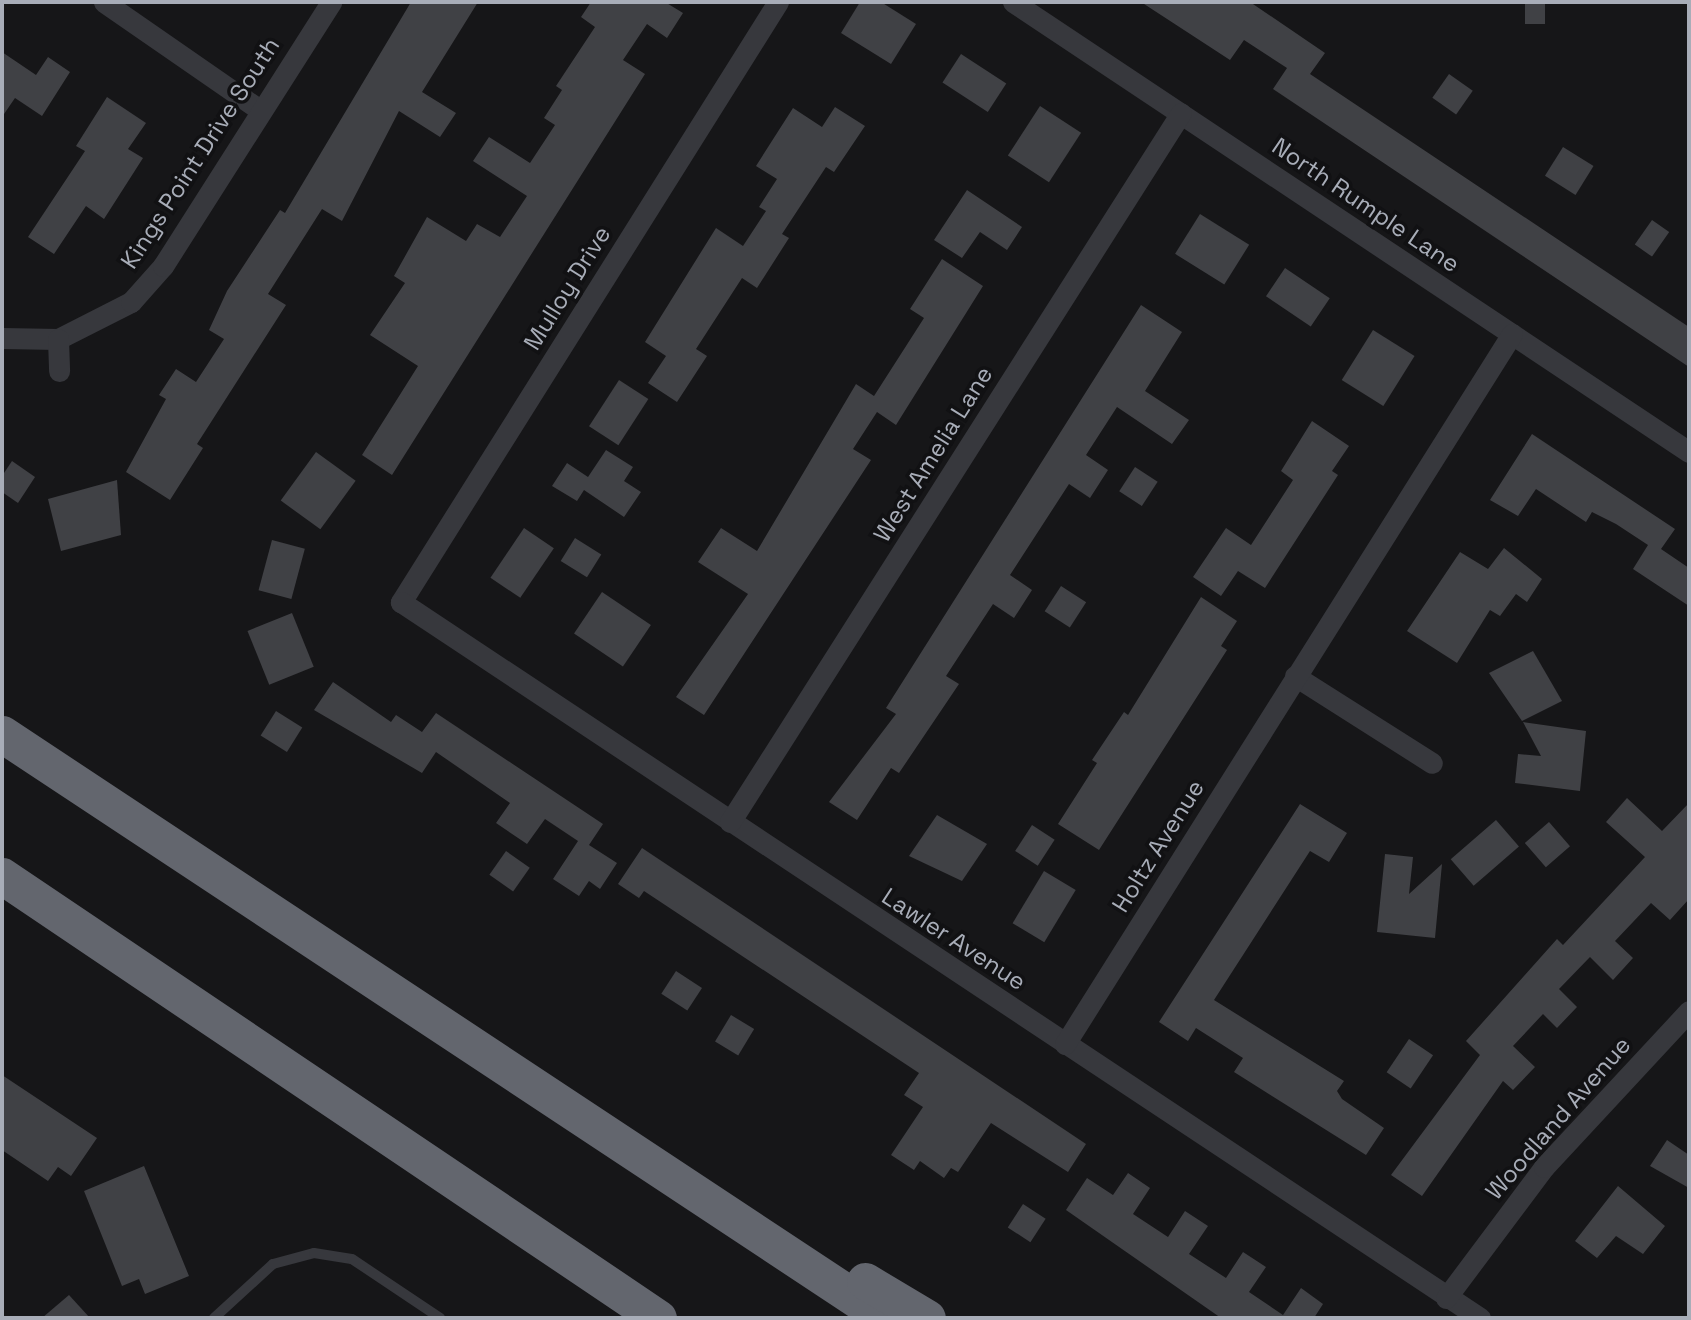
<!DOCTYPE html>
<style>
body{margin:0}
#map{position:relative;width:1691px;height:1320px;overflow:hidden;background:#161618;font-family:"Space Grotesk",sans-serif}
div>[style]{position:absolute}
.building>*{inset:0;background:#404145;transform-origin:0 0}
.lane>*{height:10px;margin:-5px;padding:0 5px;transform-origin:5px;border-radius:5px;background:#37383d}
.street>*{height:21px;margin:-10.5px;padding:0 10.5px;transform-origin:10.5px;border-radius:10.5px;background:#37383d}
.highway>*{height:37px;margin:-18.5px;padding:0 18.5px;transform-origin:18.5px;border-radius:18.5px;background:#63666e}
span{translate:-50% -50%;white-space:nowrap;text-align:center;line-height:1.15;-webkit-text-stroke:7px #111113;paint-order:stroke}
.street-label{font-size:24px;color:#a8adb8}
.frame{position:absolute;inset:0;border:4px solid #a8adb8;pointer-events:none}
</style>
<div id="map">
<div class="building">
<i style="clip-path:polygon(411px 2px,478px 2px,422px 92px,456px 113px,440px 137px,399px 111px,342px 221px,322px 209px,268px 294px,286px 305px,197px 444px,203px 448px,170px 500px,126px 472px,166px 399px,159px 395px,176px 369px,196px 382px,224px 339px,209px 330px,227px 291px,280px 210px,285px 213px)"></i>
<i style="clip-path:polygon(591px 2px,665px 2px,683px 13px,667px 38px,647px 24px,623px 60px,645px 74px,392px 475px,362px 455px,418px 366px,370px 335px,405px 283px,394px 276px,427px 217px,466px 241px,477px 224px,500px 237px,527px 196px,473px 161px,489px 137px,530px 163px,555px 125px,544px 118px,562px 90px,556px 86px,595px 27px,581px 17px)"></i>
<i style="clip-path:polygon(860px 2px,881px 2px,916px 24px,891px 64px,841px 33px)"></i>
<i style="clip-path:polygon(1141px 2px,1250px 2px,1325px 53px,1310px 74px,1689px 327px,1689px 367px,1273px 89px,1287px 68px,1244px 40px,1230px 60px)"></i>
<i style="left:1525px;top:2px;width:20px;height:22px"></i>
<i style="clip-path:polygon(2px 52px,36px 75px,48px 57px,70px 72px,42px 116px,15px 98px,2px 117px)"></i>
<i style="left:961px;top:54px;width:54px;height:34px;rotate:33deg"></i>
<i style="left:1449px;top:74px;width:29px;height:29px;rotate:35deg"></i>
<i style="clip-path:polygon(107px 97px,146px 123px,128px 149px,143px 158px,104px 219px,86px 206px,54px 254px,28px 237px,85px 151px,76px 146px)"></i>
<i style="left:1040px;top:106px;width:49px;height:59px;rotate:33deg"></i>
<i style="clip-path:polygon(835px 107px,865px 126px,834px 172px,826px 167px,782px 234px,789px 238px,757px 288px,742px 278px,696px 349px,707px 356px,677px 402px,648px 383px,666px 356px,645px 342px,716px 228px,743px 246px,766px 211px,759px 207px,777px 179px,756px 166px,793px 108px,822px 127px)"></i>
<i style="left:1563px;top:147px;width:36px;height:34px;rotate:32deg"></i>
<i style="clip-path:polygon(967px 190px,1022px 227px,1007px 250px,980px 232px,962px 258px,934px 240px)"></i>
<i style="left:1200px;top:214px;width:58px;height:47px;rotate:32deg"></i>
<i style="left:1652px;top:220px;width:21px;height:30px;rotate:35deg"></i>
<i style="clip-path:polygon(942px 259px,983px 286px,896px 425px,877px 412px,853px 449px,871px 460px,704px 715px,676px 697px,748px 594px,698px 562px,721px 528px,757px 551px,856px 384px,874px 396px,924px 318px,910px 309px)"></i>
<i style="left:1285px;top:268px;width:54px;height:34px;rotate:34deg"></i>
<i style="clip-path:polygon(1141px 305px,1182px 332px,1145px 391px,1189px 420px,1172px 444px,1117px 407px,1086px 455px,1108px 470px,1090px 498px,1069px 484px,1010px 575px,1032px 590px,1014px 618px,993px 604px,946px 676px,959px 684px,899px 773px,891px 768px,857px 820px,829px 802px,896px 714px,886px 708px)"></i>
<i style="left:1373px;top:330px;width:49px;height:59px;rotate:32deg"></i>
<i style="left:619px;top:380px;width:35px;height:55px;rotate:33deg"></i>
<i style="clip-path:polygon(1312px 421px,1349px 446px,1332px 471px,1338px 475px,1265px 588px,1238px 571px,1221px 596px,1193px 577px,1226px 528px,1251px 545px,1293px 480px,1281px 471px)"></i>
<i style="clip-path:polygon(1532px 434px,1675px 529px,1661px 549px,1689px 568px,1689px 606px,1633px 569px,1648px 545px,1616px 524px,1592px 512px,1586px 522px,1536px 489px,1518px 516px,1490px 500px)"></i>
<i style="clip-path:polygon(606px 450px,633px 467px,624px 481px,641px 492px,624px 517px,584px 490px,577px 501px,552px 486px,567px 463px,588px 477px)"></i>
<i style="left:316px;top:452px;width:49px;height:60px;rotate:36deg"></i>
<i style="clip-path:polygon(12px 461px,35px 477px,18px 503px,2px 492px,2px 476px)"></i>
<i style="left:1135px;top:467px;width:27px;height:29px;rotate:33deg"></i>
<i style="clip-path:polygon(117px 480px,121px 535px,61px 551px,48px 499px)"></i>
<i style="left:524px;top:528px;width:36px;height:60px;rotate:34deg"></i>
<i style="left:575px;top:538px;width:31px;height:27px;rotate:32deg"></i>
<i style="left:272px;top:540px;width:34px;height:52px;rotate:15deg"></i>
<i style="clip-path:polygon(1504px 548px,1542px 579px,1527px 602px,1516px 594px,1500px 616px,1490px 610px,1457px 663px,1407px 631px,1460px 552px,1488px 569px)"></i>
<i style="left:1061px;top:586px;width:30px;height:30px;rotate:33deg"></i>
<i style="left:602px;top:592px;width:59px;height:50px;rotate:34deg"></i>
<i style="clip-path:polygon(1201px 597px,1237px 621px,1221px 646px,1227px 650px,1099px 850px,1058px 824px,1097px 763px,1092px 760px,1124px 712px,1128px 715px)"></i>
<i style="left:292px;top:613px;width:58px;height:48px;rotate:68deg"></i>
<i style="clip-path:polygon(1533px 651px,1562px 701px,1522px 721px,1489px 673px)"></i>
<i style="clip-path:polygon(333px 682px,391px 722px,396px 715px,422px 732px,436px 713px,603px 824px,589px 845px,617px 863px,600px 889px,589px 881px,579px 896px,553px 879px,578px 841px,545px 819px,527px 844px,496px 823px,510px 803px,436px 752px,422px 773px,314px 710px)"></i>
<i style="left:276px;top:711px;width:31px;height:29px;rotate:32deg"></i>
<i style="clip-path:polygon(1523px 722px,1586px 731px,1580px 791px,1515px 783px,1518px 754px,1541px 756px)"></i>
<i style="clip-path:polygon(1627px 798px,1662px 831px,1689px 803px,1689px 899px,1670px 920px,1651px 903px,1615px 941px,1633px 958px,1613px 980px,1590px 957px,1559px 989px,1577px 1007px,1557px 1028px,1543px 1014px,1513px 1046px,1535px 1067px,1513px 1090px,1503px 1081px,1422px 1196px,1391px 1175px,1480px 1055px,1466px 1041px,1557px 939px,1563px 945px,1645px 857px,1606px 822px)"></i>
<i style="clip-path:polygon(1300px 804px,1347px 833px,1329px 862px,1310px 851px,1214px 1000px,1344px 1081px,1337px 1091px,1342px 1099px,1384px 1128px,1366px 1155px,1234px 1072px,1243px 1058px,1196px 1028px,1188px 1041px,1159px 1022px)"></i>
<i style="clip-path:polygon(937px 815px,987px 844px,962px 881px,909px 856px)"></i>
<i style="left:1496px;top:820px;width:35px;height:60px;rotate:49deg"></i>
<i style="left:1549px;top:822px;width:32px;height:32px;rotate:49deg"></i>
<i style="left:1032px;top:825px;width:27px;height:31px;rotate:33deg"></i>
<i style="clip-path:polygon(642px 848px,1086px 1144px,1068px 1172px,991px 1123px,958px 1172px,951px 1168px,944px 1178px,920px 1161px,914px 1170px,891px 1155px,923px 1107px,904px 1095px,919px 1073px,644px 891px,639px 898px,618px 884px)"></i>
<i style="left:506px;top:851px;width:29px;height:29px;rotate:35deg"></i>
<i style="clip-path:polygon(1385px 854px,1413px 857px,1409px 894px,1442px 864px,1435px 938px,1377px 932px)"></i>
<i style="left:1044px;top:871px;width:37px;height:61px;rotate:31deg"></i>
<i style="left:676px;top:971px;width:31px;height:27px;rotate:33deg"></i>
<i style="left:731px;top:1015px;width:27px;height:31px;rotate:31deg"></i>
<i style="left:1409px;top:1039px;width:29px;height:40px;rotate:34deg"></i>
<i style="clip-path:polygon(2px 1075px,97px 1138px,71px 1176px,58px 1167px,48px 1181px,2px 1150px)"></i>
<i style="clip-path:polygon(1667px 1140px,1689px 1155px,1689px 1188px,1650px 1166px)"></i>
<i style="clip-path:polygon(144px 1166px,189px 1276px,145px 1294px,139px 1279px,122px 1286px,84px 1191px)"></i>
<i style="clip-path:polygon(1128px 1173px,1150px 1188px,1133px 1214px,1168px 1237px,1185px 1211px,1208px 1226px,1189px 1254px,1226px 1278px,1243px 1252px,1266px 1267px,1249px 1292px,1283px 1315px,1301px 1288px,1323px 1304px,1314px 1318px,1221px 1318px,1066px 1210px,1087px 1178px,1113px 1195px)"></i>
<i style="clip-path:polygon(1618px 1186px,1665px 1226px,1643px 1254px,1616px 1236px,1597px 1258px,1575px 1241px)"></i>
<i style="left:1023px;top:1204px;width:27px;height:28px;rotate:33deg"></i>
<i style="clip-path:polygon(69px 1295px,90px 1318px,42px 1318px)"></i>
</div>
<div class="lane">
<i style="left:214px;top:1318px;width:80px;rotate:-42.5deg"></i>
<i style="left:273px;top:1264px;width:42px;rotate:-15deg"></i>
<i style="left:314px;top:1253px;width:38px;rotate:9deg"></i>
<i style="left:352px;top:1259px;width:106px;rotate:33.8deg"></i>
</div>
<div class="street">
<i style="left:104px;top:2px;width:190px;rotate:34.7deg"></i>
<i style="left:778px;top:2px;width:709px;rotate:122.14deg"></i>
<i style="left:401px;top:602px;width:1295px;rotate:33.57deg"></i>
<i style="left:1013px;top:2px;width:812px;rotate:33.65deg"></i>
<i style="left:2px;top:338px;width:56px;rotate:1deg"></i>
<i style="left:58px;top:339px;width:82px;rotate:-26.9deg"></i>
<i style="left:131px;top:302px;width:48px;rotate:-48.4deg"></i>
<i style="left:163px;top:266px;width:313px;rotate:-57.5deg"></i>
<i style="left:58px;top:339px;width:32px;rotate:88deg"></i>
<i style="left:1295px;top:676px;width:162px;rotate:32.4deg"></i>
<i style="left:730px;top:822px;width:840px;rotate:-57.54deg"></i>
<i style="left:1065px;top:1044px;width:839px;rotate:-57.81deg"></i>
<i style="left:1446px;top:1298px;width:164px;rotate:-53.2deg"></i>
<i style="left:1544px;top:1167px;width:213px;rotate:-47.1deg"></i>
</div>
<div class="highway">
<i style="left:2px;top:734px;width:1059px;rotate:33.48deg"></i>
<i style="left:2px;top:876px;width:791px;rotate:33.97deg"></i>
<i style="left:865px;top:1281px;width:72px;rotate:30.8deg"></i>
</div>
<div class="street-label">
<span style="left:200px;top:153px;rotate:-57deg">Kings Point Drive South</span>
<span style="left:1366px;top:205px;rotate:34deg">North Rumple Lane</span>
<span style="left:567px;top:288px;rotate:-58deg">Mulloy Drive</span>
<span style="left:933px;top:454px;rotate:-58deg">West Amelia Lane</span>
<span style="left:1158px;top:846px;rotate:-58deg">Holtz Avenue</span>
<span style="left:954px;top:939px;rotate:33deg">Lawler Avenue</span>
<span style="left:1558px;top:1118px;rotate:-49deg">Woodland Avenue</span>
</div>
<div class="frame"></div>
</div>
